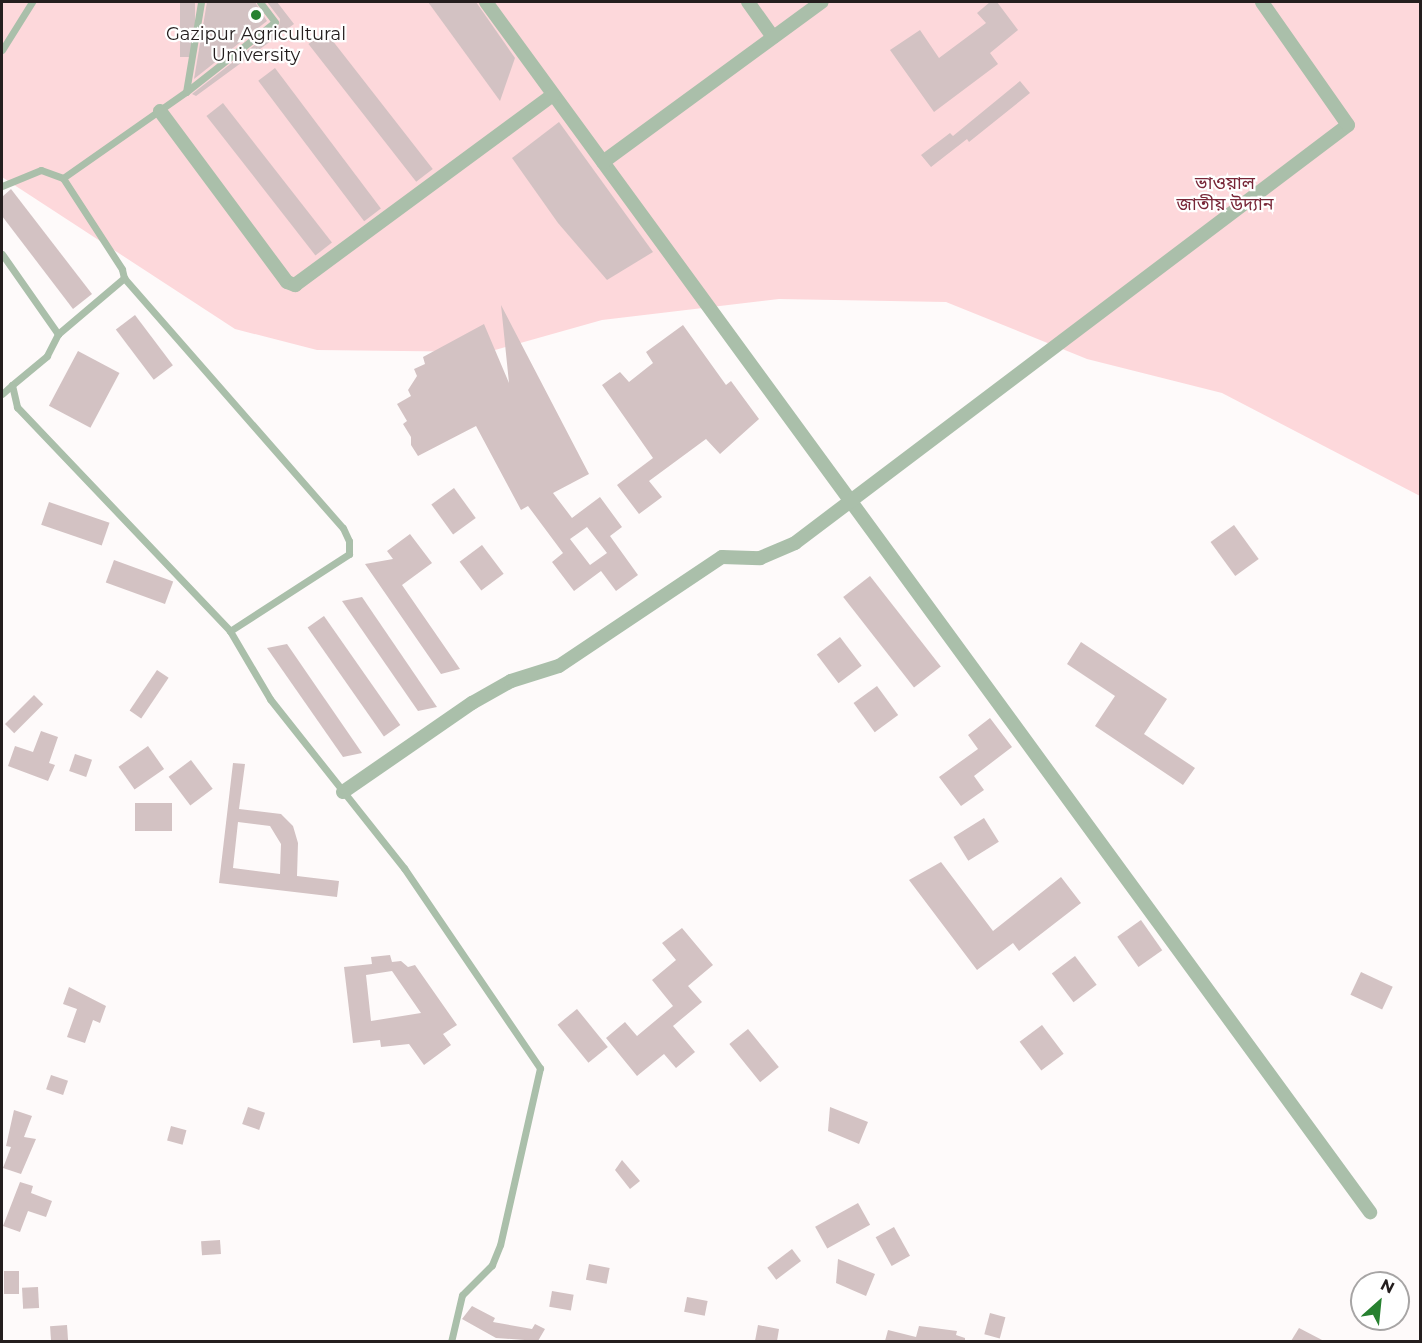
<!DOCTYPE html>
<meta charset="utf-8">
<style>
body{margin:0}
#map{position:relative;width:1422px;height:1343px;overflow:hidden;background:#fefafa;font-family:Montserrat,"Noto Sans Bengali",sans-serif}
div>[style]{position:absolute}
.green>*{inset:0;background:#fdd8db}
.building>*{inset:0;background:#d3c2c3;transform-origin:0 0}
.service>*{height:7px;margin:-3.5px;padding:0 3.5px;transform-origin:3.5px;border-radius:3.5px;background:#aabfaa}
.minor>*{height:14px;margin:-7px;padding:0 7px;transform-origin:7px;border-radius:7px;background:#aabfaa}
.dots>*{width:16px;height:16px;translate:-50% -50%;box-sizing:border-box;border:3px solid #fff;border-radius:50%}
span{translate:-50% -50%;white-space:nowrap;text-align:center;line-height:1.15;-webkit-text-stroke:4.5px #fff;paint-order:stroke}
.poi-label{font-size:18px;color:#241e1e}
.park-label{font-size:18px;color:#782637}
.frame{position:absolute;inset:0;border:3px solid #241e1e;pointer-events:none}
.north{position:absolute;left:1350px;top:1271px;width:60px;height:60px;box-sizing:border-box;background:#fff;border:2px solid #a7a5a5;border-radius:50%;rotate:27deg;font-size:16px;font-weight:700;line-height:24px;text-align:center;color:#241e1e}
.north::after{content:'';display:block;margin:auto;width:21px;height:27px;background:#278130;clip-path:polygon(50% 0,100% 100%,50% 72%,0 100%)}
</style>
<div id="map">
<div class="green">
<i style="clip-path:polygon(2px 2px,1420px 2px,1420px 496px,1222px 393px,1087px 359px,946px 302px,779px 299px,602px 320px,488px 352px,317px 350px,235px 329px,2px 177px)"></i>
</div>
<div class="building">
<i style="left:180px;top:2px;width:15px;height:55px"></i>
<i style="clip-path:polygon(207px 2px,255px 2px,267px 21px,194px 79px)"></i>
<i style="clip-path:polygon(267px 2px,277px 2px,294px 24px,196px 96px,192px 94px,279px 26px,280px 19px)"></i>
<i style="clip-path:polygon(428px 2px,476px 2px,515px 58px,500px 101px)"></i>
<i style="clip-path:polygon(990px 2px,997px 2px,1018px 30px,990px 53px,998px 64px,934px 112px,890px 50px,920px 30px,939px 58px,986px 23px,977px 13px)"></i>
<i style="left:325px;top:31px;width:175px;height:21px;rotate:52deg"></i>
<i style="left:275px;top:68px;width:176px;height:21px;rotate:53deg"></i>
<i style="clip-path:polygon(1020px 81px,1030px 93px,969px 142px,967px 139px,931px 167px,921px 155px,950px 133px,953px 136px)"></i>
<i style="left:223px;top:103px;width:177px;height:21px;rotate:52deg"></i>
<i style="clip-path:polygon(559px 122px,653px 252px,607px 280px,558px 223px,512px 158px)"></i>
<i style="clip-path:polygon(11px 189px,92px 294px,73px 309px,2px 216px,2px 197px)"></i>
<i style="clip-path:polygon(evenodd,501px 305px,589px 474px,553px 493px,572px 518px,600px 497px,622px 527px,610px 536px,638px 575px,616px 591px,601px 571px,574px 591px,552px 562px,563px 553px,528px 506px,521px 510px,476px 426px,418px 456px,411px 445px,411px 437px,403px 424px,407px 421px,397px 404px,411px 396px,408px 390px,417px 376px,414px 369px,425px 364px,423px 357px,484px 324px,509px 383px,501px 305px,587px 527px,607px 553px,590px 565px,570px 539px,587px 527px)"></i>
<i style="left:135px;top:315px;width:63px;height:24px;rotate:53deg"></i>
<i style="clip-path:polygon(683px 325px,726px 385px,731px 381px,759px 419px,720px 454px,706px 439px,649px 481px,662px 497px,639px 514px,617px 485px,653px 458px,602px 385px,620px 372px,629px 382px,653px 363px,646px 352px)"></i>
<i style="left:78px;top:351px;width:47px;height:62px;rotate:28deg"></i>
<i style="left:454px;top:488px;width:37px;height:28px;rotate:54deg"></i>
<i style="left:49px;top:502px;width:64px;height:24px;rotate:19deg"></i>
<i style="left:1234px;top:525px;width:42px;height:29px;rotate:54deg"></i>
<i style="clip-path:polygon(410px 534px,432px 563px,402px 585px,460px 669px,441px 674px,365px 564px,393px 559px,387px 551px)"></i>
<i style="left:482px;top:545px;width:36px;height:28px;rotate:53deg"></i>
<i style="left:114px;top:560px;width:63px;height:24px;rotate:20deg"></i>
<i style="left:870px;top:576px;width:115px;height:34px;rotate:52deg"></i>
<i style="clip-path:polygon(362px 597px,437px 707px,418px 711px,342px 601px)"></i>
<i style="left:324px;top:616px;width:133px;height:20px;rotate:55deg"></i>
<i style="left:840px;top:637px;width:36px;height:29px;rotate:53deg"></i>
<i style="clip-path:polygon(1081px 642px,1167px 699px,1144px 734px,1195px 768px,1183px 785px,1095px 726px,1115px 696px,1067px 664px)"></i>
<i style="clip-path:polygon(287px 644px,362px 753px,343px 757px,267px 648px)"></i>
<i style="left:157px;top:670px;width:14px;height:49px;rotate:34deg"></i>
<i style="left:877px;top:686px;width:36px;height:29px;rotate:54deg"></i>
<i style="left:34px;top:695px;width:13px;height:41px;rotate:45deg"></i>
<i style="clip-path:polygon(990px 718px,1012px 747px,974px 776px,984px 790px,961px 806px,939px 777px,978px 749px,968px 735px)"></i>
<i style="clip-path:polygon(41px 731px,58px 737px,49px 763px,55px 765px,48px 781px,8px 766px,15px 746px,33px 752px)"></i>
<i style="left:148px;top:746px;width:28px;height:36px;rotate:55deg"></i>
<i style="left:75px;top:754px;width:18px;height:18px;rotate:19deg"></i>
<i style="left:191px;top:760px;width:36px;height:28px;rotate:53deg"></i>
<i style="clip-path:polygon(evenodd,233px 763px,245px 764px,239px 809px,281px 814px,293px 826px,298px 843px,297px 876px,339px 881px,337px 897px,219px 883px,233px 763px,238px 822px,270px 826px,281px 844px,280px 874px,233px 868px,238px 822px)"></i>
<i style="left:135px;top:803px;width:37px;height:28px"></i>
<i style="left:984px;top:818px;width:28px;height:36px;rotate:58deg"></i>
<i style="clip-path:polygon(941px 862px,993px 931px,1061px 877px,1081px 903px,1019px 951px,1013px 943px,977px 970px,909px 880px)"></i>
<i style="left:1141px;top:920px;width:37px;height:29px;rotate:55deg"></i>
<i style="clip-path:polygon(682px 928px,713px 965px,688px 986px,702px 1002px,673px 1026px,695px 1052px,676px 1068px,664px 1054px,637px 1076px,606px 1038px,625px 1022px,637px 1036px,673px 1006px,652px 980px,676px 960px,662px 943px)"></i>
<i style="clip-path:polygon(evenodd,390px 955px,392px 962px,401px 961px,408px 967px,415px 965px,457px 1025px,443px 1034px,451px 1045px,424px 1065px,409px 1044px,381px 1047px,380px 1040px,353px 1043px,344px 967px,372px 964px,371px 957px,390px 955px,392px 971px,421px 1013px,371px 1021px,366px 975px,392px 971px)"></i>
<i style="left:1075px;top:956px;width:36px;height:29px;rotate:53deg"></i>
<i style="left:1361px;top:972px;width:35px;height:25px;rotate:25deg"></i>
<i style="clip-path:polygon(69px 987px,106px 1006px,100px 1023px,93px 1020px,85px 1043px,67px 1037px,77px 1009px,63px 1004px)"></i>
<i style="left:577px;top:1009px;width:49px;height:25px;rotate:51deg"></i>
<i style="left:1042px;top:1025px;width:36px;height:28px;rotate:53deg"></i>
<i style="left:748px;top:1029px;width:49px;height:24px;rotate:51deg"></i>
<i style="left:51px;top:1075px;width:18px;height:15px;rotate:19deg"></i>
<i style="left:248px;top:1107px;width:18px;height:18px;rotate:19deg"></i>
<i style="clip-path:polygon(830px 1107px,868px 1122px,859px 1144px,828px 1131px)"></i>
<i style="clip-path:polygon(14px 1110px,32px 1116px,24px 1137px,36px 1139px,21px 1174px,3px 1168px,11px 1147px,6px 1146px)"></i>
<i style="left:171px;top:1126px;width:16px;height:15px;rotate:15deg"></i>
<i style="clip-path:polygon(622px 1160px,640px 1181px,630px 1189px,615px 1170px)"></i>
<i style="clip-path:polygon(20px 1182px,33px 1186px,31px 1193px,52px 1201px,46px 1217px,28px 1211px,20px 1232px,3px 1226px)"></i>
<i style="left:858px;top:1203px;width:25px;height:49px;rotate:61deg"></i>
<i style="left:894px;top:1227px;width:33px;height:21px;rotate:61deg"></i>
<i style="left:220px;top:1240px;width:14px;height:19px;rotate:86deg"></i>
<i style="left:792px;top:1249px;width:15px;height:31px;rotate:53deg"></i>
<i style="clip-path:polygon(838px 1259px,875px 1274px,866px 1296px,836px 1283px)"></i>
<i style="left:589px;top:1264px;width:21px;height:16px;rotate:11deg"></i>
<i style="left:4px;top:1271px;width:15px;height:23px"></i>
<i style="left:38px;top:1287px;width:21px;height:16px;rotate:87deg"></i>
<i style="left:552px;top:1291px;width:22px;height:16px;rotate:10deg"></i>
<i style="left:687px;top:1297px;width:21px;height:15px;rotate:11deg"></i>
<i style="clip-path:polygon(472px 1306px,495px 1318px,493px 1322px,532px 1329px,535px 1324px,545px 1329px,538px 1341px,496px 1338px,462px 1319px)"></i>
<i style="left:990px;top:1313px;width:16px;height:22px;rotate:15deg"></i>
<i style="left:67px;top:1325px;width:16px;height:17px;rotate:86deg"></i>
<i style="clip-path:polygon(758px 1325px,779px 1329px,777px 1341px,755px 1341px)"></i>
<i style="clip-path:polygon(919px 1326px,957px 1331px,956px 1335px,965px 1338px,965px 1341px,885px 1341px,888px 1330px,916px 1337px)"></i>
<i style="clip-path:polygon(1299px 1328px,1324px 1341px,1291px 1341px)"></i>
</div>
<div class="service">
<i style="left:2px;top:50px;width:57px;rotate:-58deg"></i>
<i style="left:186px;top:92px;width:113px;rotate:-38.2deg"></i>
<i style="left:275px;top:22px;width:25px;rotate:-127deg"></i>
<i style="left:2px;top:186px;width:42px;rotate:-22.3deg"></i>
<i style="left:41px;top:170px;width:23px;rotate:20deg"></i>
<i style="left:63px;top:178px;width:150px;rotate:-35deg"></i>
<i style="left:186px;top:92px;width:91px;rotate:-80.5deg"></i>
<i style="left:2px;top:254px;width:98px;rotate:55deg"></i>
<i style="left:58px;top:334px;width:25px;rotate:117deg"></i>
<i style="left:47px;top:356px;width:45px;rotate:140.4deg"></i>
<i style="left:12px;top:385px;width:23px;rotate:77deg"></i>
<i style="left:17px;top:407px;width:309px;rotate:46.4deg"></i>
<i style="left:230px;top:631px;width:79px;rotate:59.5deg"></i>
<i style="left:270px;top:699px;width:216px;rotate:51.6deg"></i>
<i style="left:404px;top:868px;width:242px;rotate:55.8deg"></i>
<i style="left:540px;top:1068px;width:181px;rotate:102.7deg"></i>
<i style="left:500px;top:1245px;width:22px;rotate:112deg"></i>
<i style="left:492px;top:1265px;width:42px;rotate:135deg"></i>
<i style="left:462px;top:1295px;width:48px;rotate:103.2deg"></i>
<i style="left:124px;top:278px;width:332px;rotate:48.8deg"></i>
<i style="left:343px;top:528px;width:14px;rotate:65deg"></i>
<i style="left:349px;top:541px;width:13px;rotate:90deg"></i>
<i style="left:349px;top:554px;width:142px;rotate:147.1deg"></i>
<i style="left:58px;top:334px;width:87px;rotate:-40.3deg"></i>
<i style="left:124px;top:278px;width:9px;rotate:-103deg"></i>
<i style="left:122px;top:269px;width:108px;rotate:-123deg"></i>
<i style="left:2px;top:394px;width:13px;rotate:-42deg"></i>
</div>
<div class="minor">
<i style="left:486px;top:2px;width:1499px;rotate:53.85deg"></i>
<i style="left:748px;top:2px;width:43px;rotate:54.5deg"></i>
<i style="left:160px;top:111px;width:213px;rotate:53.4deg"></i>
<i style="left:287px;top:282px;width:9px;rotate:21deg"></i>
<i style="left:295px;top:285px;width:320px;rotate:-36.4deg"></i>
<i style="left:603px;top:162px;width:271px;rotate:-36.2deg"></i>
<i style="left:343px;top:792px;width:157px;rotate:-34.6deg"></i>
<i style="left:472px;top:703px;width:45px;rotate:-29.4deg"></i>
<i style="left:511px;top:681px;width:50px;rotate:-17.4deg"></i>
<i style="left:559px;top:666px;width:196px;rotate:-33.8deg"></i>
<i style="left:722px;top:557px;width:38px;rotate:2deg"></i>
<i style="left:760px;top:558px;width:38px;rotate:-23deg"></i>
<i style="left:795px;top:543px;width:693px;rotate:-37.08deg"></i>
<i style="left:1348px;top:125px;width:150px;rotate:-125deg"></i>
</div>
<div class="dots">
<i style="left:256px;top:15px;background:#278130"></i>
</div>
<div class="poi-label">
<span style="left:256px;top:45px">Gazipur Agricultural<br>University</span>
</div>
<div class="park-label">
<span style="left:1225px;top:194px">ভাওয়াল<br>জাতীয় উদ্যান</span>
</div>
<div class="frame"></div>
<div class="north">N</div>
</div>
